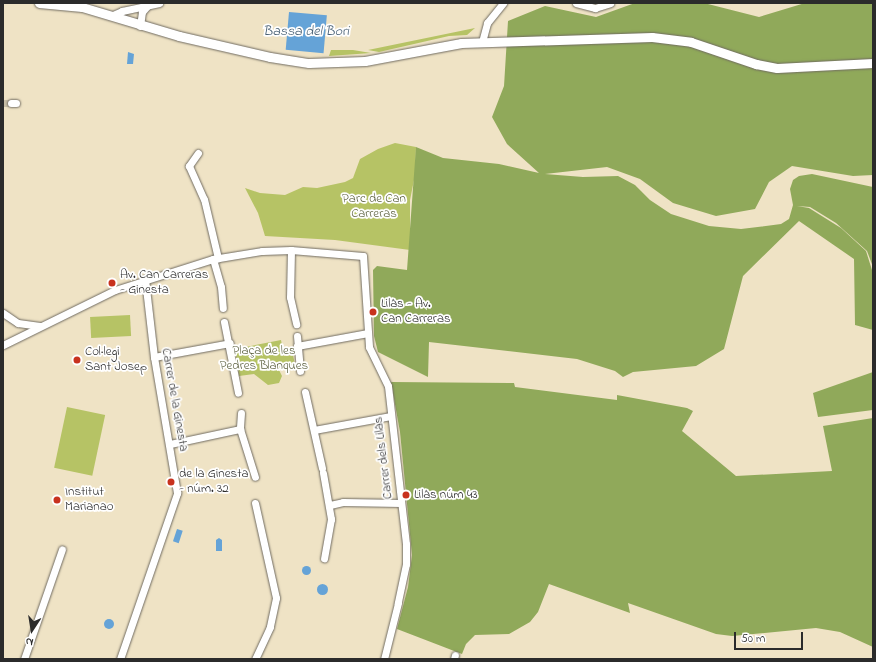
<!DOCTYPE html>
<meta charset="utf-8">
<style>
body{margin:0}
#map{position:relative;width:876px;height:662px;overflow:hidden;background:#efe3c5;font-family:"Indie Flower",sans-serif}
div>[style]{position:absolute}
.green>*{inset:0;background:#b6c365;transform-origin:0 0}
.forest>*{inset:0;background:#90a95a}
.water>*{inset:0;background:#65a3d7;transform-origin:0 0}
.round{border-radius:50%}
.minor-tunnel>*{height:7px;margin-top:-3.5px;transform-origin:0;background:repeating-linear-gradient(90deg,#c8bea6 0 7px,transparent 0 10.5px)}
.roads{filter:drop-shadow(0 0 1px #706b61) drop-shadow(0 0 1px #706b61)}
.minor>*{height:7px;margin:-3.5px;padding:0 3.5px;transform-origin:3.5px;border-radius:3.5px;background:#fff}
.tertiary>*{height:9px;margin:-4.5px;padding:0 4.5px;transform-origin:4.5px;border-radius:4.5px;background:#fff}
.dots>*{width:11px;height:11px;translate:-50% -50%;box-sizing:border-box;border:2px solid #fff;border-radius:50%}
span{translate:-50% -50%;white-space:nowrap;text-align:center;line-height:1.15;-webkit-text-stroke:3.5px #fff;paint-order:stroke}
.park-label{font-size:13px;color:#5c603f}
.poi-label{font-size:13px;color:#2b2b2b}
.left{translate:0 -50%;text-align:left}
.street-label{font-size:13px;color:#2b2b2b}
.water-label{font-size:14px;color:#425b70;font-style:italic}
.frame{position:absolute;inset:0;border:4px solid #2b2b2b;pointer-events:none}
.north{position:absolute;left:12px;top:610px;width:40px;height:40px;-webkit-text-stroke:3px #fff;paint-order:stroke;rotate:192deg;font-size:11px;font-weight:700;line-height:16px;text-align:center;color:#2b2b2b}
.north::after{content:'';display:block;margin:auto;width:14px;height:18px;background:#2b2b2b;clip-path:polygon(50% 0,100% 100%,50% 72%,0 100%)}
.scale{position:absolute;left:734px;top:632px;width:69px;height:18px;box-sizing:border-box;border:2px solid #2b2b2b;border-top:0;padding-left:5px;font-size:12px;line-height:14px;white-space:nowrap;color:#2b2b2b;-webkit-text-stroke:3px #fff;paint-order:stroke}
</style>
<div id="map">
<div class="green">
<i style="clip-path:polygon(475px 28px,467px 35px,449px 36px,379px 52px,368px 50px)"></i>
<i style="clip-path:polygon(331px 50px,353px 50px,371px 53px,329px 56px)"></i>
<i style="clip-path:polygon(395px 143px,416px 147px,415px 175px,410px 200px,410px 250px,335px 240px,265px 236px,258px 213px,245px 188px,260px 193px,285px 195px,303px 187px,317px 188px,345px 182px,353px 178px,360px 159px,378px 149px)"></i>
<i style="left:130px;top:315px;width:21px;height:40px;rotate:87deg"></i>
<i style="clip-path:polygon(281px 340px,284px 356px,293px 355px,295px 365px,278px 368px,282px 376px,279px 383px,268px 385px,254px 374px,239px 376px,235px 349px)"></i>
<i style="left:67px;top:407px;width:39px;height:62px;rotate:12deg"></i>
</div>
<div class="forest">
<i style="clip-path:polygon(635px 3px,704px 3px,759px 17px,805px 3px,873px 3px,873px 175px,853px 176px,792px 166px,769px 182px,755px 209px,716px 216px,673px 203px,640px 179px,607px 167px,545px 174px,583px 177px,618px 176px,635px 185px,650px 200px,671px 214px,709px 226px,741px 229px,781px 224px,789px 219px,793px 205px,790px 189px,793px 180px,799px 176px,812px 174px,873px 187px,873px 267px,867px 251px,836px 223px,810px 207px,797px 206px,809px 208px,841px 228px,866px 251px,872px 270px,873px 330px,855px 325px,854px 259px,799px 221px,743px 276px,724px 349px,696px 366px,633px 372px,623px 377px,615px 371px,577px 359px,429px 342px,428px 377px,378px 352px,374px 336px,373px 270px,377px 266px,407px 270px,416px 147px,443px 158px,499px 164px,539px 173px,507px 144px,492px 117px,504px 86px,508px 21px,545px 6px,596px 17px)"></i>
<i style="clip-path:polygon(873px 372px,873px 410px,818px 417px,813px 393px)"></i>
<i style="clip-path:polygon(391px 382px,514px 383px,515px 387px,617px 400px,617px 395px,687px 408px,693px 411px,682px 431px,736px 476px,832px 471px,823px 426px,873px 418px,873px 647px,840px 632px,816px 628px,732px 636px,716px 634px,628px 603px,630px 613px,549px 584px,538px 612px,530px 622px,509px 634px,475px 635px,466px 644px,462px 654px,397px 629px,408px 587px,412px 555px,400px 432px)"></i>
</div>
<div class="water">
<i style="left:289px;top:12px;width:38px;height:38px;rotate:5deg"></i>
<i style="clip-path:polygon(128px 52px,134px 54px,133px 64px,127px 64px)"></i>
<i style="left:177px;top:529px;width:6px;height:13px;rotate:18deg"></i>
<i style="clip-path:polygon(219px 538px,222px 540px,222px 551px,216px 551px,216px 540px)"></i>
<i class="round" style="left:301.5px;top:565.5px;width:9px;height:9px"></i>
<i class="round" style="left:316.5px;top:583.5px;width:11px;height:11px"></i>
<i class="round" style="left:104px;top:619px;width:10px;height:10px"></i>
</div>
<div class="minor-tunnel">
<i style="left:3px;top:103px;width:8px"></i>
</div>
<div class="roads">
<div class="minor">
<i style="left:576px;top:3px;width:20px;rotate:15deg"></i>
<i style="left:595px;top:8px;width:16px;rotate:-18deg"></i>
<i style="left:113px;top:15px;width:10px;rotate:-24deg"></i>
<i style="left:122px;top:11px;width:38px;rotate:-12deg"></i>
<i style="left:140px;top:26px;width:14px;rotate:-82deg"></i>
<i style="left:142px;top:12px;width:9px;rotate:-49deg"></i>
<i style="left:482px;top:42px;width:20px;rotate:-75deg"></i>
<i style="left:487px;top:23px;width:26px;rotate:-51deg"></i>
<i style="left:11px;top:103px;width:5px"></i>
<i style="left:198px;top:153px;width:16px;rotate:125deg"></i>
<i style="left:189px;top:166px;width:36px;rotate:66deg"></i>
<i style="left:204px;top:199px;width:61px;rotate:76.7deg"></i>
<i style="left:291px;top:250px;width:47px;rotate:91.2deg"></i>
<i style="left:290px;top:297px;width:28px;rotate:77deg"></i>
<i style="left:213px;top:259px;width:29px;rotate:74deg"></i>
<i style="left:221px;top:287px;width:21px;rotate:85deg"></i>
<i style="left:3px;top:313px;width:18px;rotate:34deg"></i>
<i style="left:18px;top:323px;width:22px;rotate:8deg"></i>
<i style="left:224px;top:322px;width:72px;rotate:78.8deg"></i>
<i style="left:297px;top:336px;width:35px;rotate:85deg"></i>
<i style="left:3px;top:345px;width:125px;rotate:-26.2deg"></i>
<i style="left:115px;top:290px;width:103px;rotate:-17.6deg"></i>
<i style="left:213px;top:259px;width:50px;rotate:-9.3deg"></i>
<i style="left:262px;top:251px;width:29px;rotate:-2deg"></i>
<i style="left:291px;top:250px;width:72px;rotate:4.8deg"></i>
<i style="left:363px;top:256px;width:91px;rotate:86.2deg"></i>
<i style="left:369px;top:347px;width:43px;rotate:64deg"></i>
<i style="left:388px;top:386px;width:159px;rotate:83.5deg"></i>
<i style="left:406px;top:544px;width:20px;rotate:90deg"></i>
<i style="left:406px;top:564px;width:40px;rotate:102deg"></i>
<i style="left:398px;top:603px;width:58px;rotate:104deg"></i>
<i style="left:297px;top:346px;width:72px;rotate:-10.4deg"></i>
<i style="left:154px;top:357px;width:77px;rotate:-10.4deg"></i>
<i style="left:305px;top:392px;width:78px;rotate:77.4deg"></i>
<i style="left:241px;top:413px;width:16px;rotate:94deg"></i>
<i style="left:240px;top:429px;width:50px;rotate:72.6deg"></i>
<i style="left:314px;top:430px;width:78px;rotate:-10.3deg"></i>
<i style="left:170px;top:444px;width:72px;rotate:-12.1deg"></i>
<i style="left:323px;top:473px;width:47px;rotate:80.1deg"></i>
<i style="left:331px;top:519px;width:40px;rotate:100deg"></i>
<i style="left:255px;top:503px;width:97px;rotate:77.5deg"></i>
<i style="left:276px;top:598px;width:30px;rotate:102deg"></i>
<i style="left:270px;top:627px;width:35px;rotate:115deg"></i>
<i style="left:330px;top:505px;width:13px;rotate:-13deg"></i>
<i style="left:343px;top:502px;width:58px;rotate:1deg"></i>
<i style="left:24px;top:659px;width:116px;rotate:-70.9deg"></i>
<i style="left:120px;top:659px;width:176px;rotate:-71deg"></i>
<i style="left:177px;top:493px;width:138px;rotate:-99.6deg"></i>
<i style="left:154px;top:357px;width:79px;rotate:-96.6deg"></i>
<i style="left:454px;top:659px;width:4px;rotate:-76deg"></i>
</div>
<div class="tertiary">
<i style="left:39px;top:3px;width:43px;rotate:5.3deg"></i>
<i style="left:82px;top:7px;width:101px;rotate:16.6deg"></i>
<i style="left:179px;top:36px;width:93px;rotate:13deg"></i>
<i style="left:270px;top:57px;width:39px;rotate:9deg"></i>
<i style="left:309px;top:63px;width:56px;rotate:-2deg"></i>
<i style="left:365px;top:61px;width:98px;rotate:-10.6deg"></i>
<i style="left:461px;top:43px;width:191px;rotate:-1.8deg"></i>
<i style="left:652px;top:37px;width:39px;rotate:7deg"></i>
<i style="left:691px;top:42px;width:69px;rotate:18.7deg"></i>
<i style="left:756px;top:64px;width:21px;rotate:11deg"></i>
<i style="left:777px;top:68px;width:96px;rotate:-3deg"></i>
</div>
</div>
<div class="dots">
<i style="left:112px;top:283px;background:#c8321e"></i>
<i style="left:373px;top:312px;background:#c8321e"></i>
<i style="left:77px;top:360px;background:#c8321e"></i>
<i style="left:171px;top:482px;background:#c8321e"></i>
<i style="left:406px;top:495px;background:#c8321e"></i>
<i style="left:57px;top:500px;background:#c8321e"></i>
</div>
<div class="park-label">
<span style="left:374px;top:207px">Parc de Can<br>Carreras</span>
<span style="left:264px;top:359px">Plaça de les<br>Pedres Blanques</span>
</div>
<div class="poi-label">
<span class="left" style="left:120px;top:283px">Av. Can Carreras<br>- Ginesta</span>
<span class="left" style="left:381px;top:312px">Lilàs - Av.<br>Can Carreras</span>
<span class="left" style="left:85px;top:360px">Col·legi<br>Sant Josep</span>
<span class="left" style="left:179px;top:482px">de la Ginesta<br>- núm. 32</span>
<span class="left" style="left:65px;top:500px">Institut<br>Marianao</span>
<span class="left" style="left:414px;top:495px">Lilàs núm 43</span>
</div>
<div class="street-label">
<span style="left:174px;top:400px;rotate:80deg">Carrer de la Ginesta</span>
<span style="left:384px;top:458px;rotate:-97deg">Carrer dels Lilàs</span>
</div>
<div class="water-label">
<span style="left:306px;top:32px">Bassa del Bori</span>
</div>
<div class="frame"></div>
<div class="north">N</div>
<div class="scale">50 m</div>
</div>
